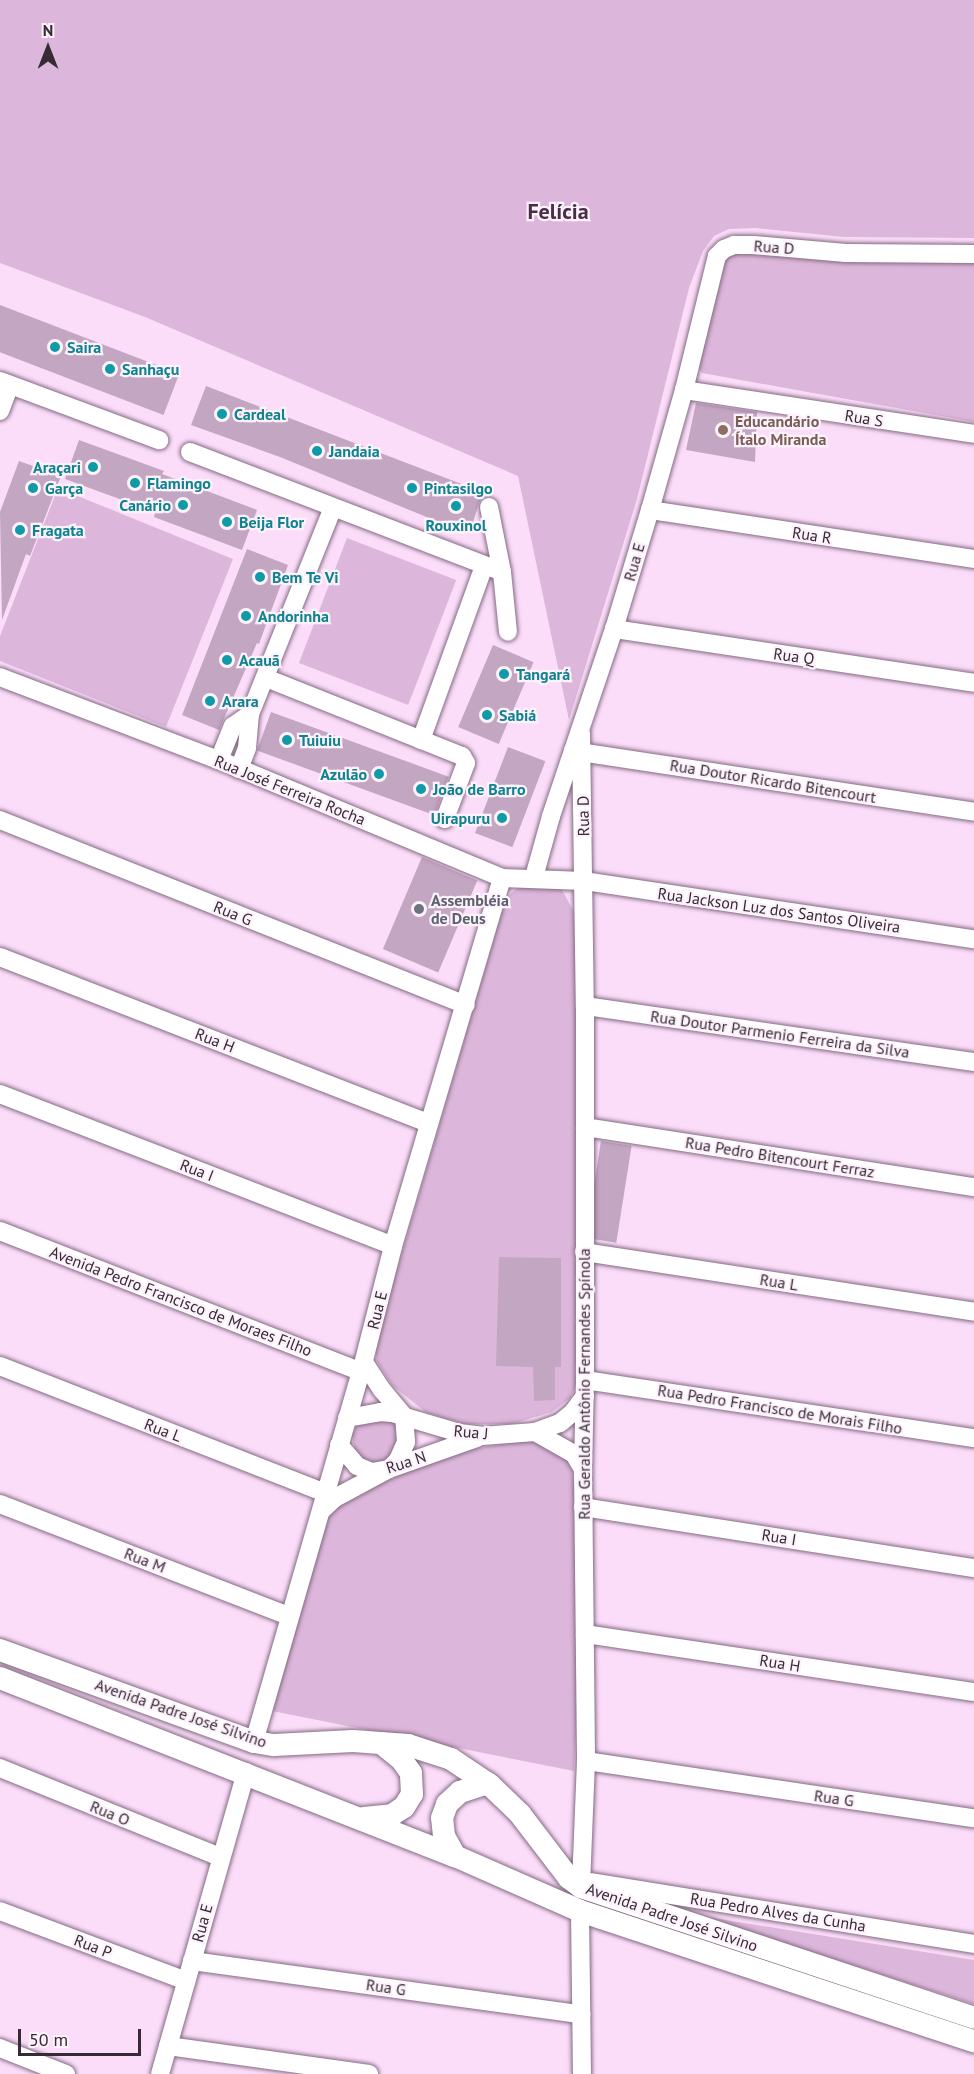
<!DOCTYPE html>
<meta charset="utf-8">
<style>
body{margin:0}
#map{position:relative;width:974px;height:2074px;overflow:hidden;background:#fbddf9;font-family:"PT Sans",sans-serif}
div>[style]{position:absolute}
.green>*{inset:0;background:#ddb7db;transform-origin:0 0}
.building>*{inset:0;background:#c3a6c1;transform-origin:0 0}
.roads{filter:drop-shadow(0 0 2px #846a83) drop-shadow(0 0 2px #846a83)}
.minor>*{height:18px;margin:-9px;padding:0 9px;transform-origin:9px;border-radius:9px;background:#fff}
.major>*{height:22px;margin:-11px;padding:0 11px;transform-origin:11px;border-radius:11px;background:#fff}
.dots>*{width:16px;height:16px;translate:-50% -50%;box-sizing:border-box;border:3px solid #fdf1fc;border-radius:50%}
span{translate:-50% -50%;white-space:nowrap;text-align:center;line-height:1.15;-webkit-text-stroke:4.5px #fdf1fc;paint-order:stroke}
.street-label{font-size:16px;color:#362a35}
.culture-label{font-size:16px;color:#0d838f;font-weight:700}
.left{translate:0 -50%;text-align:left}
.right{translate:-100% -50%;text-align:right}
.education-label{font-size:16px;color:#785e54;font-weight:700}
.worship-label{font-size:16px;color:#5b616d;font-weight:700}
.district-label{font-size:22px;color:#462f45;font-weight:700}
.north{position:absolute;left:18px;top:18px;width:60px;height:60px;-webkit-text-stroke:4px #fdf1fc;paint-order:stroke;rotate:0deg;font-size:16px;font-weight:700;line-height:24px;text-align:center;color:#362a35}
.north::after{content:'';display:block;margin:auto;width:21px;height:27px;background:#362a35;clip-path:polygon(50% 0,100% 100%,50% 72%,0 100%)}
.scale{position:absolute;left:18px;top:2029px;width:123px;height:27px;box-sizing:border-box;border:3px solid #362a35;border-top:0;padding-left:8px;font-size:18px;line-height:21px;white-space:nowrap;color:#362a35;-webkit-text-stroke:4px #fdf1fc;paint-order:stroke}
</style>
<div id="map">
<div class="green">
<i style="clip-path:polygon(0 0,974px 0,974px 238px,844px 237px,755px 228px,729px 229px,714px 236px,703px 251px,689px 288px,637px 499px,569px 720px,518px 476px,145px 317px,0 263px)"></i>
<i style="clip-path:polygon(731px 254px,974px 258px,974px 422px,702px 373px,698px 367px,716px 263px)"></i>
<i style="clip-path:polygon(58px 488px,233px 559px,166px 727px,0 661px,0 636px)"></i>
<i style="left:347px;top:538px;width:117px;height:134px;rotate:21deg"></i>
<i style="clip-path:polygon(524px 884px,560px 886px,575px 914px,579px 1379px,570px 1398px,552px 1412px,512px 1424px,465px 1424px,427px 1413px,393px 1386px,377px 1362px,375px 1345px,505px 901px,511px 893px)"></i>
<i style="clip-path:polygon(360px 1420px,393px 1422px,398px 1429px,400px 1438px,388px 1460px,370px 1463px,356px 1453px,352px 1435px)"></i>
<i style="clip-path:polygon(534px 1439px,567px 1458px,572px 1471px,577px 1510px,577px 1707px,574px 1771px,272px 1711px,326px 1521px,336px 1507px,364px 1490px,420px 1464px,459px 1451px)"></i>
<i style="clip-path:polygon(695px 1915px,974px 1960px,974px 2004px)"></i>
</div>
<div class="building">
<i style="left:0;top:305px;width:192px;height:44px;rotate:21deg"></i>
<i style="clip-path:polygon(206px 386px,485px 493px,479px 503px,470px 532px,429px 518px,280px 457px,191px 425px)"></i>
<i style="clip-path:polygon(696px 403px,757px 412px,755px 462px,686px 450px)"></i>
<i style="clip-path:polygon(79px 440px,164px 471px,162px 474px,257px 510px,242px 550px,154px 517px,155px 512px,65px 479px)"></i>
<i style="clip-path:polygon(19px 461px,61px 476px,30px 556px,26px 554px,2px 620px,0 512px)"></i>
<i style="clip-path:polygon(247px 549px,288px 565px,259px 644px,257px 643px,219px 730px,182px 715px)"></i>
<i style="left:493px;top:645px;width:44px;height:89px;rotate:23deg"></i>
<i style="left:271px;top:712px;width:189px;height:41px;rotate:20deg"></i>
<i style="left:508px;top:747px;width:40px;height:92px;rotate:21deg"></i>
<i style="left:422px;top:857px;width:60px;height:100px;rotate:23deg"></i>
<i style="left:601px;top:1141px;width:31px;height:98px;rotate:9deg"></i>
<i style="clip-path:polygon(499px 1257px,561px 1258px,561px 1367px,555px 1367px,555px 1400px,534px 1401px,533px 1367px,496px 1366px)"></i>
</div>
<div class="roads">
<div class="minor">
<i style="left:0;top:381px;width:170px;rotate:20.4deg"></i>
<i style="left:684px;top:390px;width:293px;rotate:8.6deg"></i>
<i style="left:0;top:411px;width:28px;rotate:-69deg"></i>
<i style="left:190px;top:452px;width:334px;rotate:21deg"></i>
<i style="left:489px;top:507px;width:66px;rotate:78.7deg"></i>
<i style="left:502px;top:572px;width:60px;rotate:84.3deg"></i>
<i style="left:650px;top:510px;width:328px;rotate:8.6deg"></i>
<i style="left:614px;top:629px;width:364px;rotate:8.5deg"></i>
<i style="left:0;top:677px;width:234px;rotate:20.8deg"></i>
<i style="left:219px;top:760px;width:307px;rotate:22.6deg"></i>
<i style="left:502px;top:878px;width:82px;rotate:2.1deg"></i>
<i style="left:584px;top:881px;width:394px;rotate:8.5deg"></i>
<i style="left:266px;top:678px;width:211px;rotate:21.7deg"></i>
<i style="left:462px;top:756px;width:8px;rotate:60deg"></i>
<i style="left:466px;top:763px;width:60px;rotate:110.6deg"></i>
<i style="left:581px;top:733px;width:273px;rotate:89.2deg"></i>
<i style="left:585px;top:1006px;width:374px;rotate:90deg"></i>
<i style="left:585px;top:1380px;width:89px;rotate:91.3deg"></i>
<i style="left:583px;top:1469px;width:292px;rotate:89.4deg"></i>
<i style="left:586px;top:1761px;width:126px;rotate:92.3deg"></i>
<i style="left:421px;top:740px;width:185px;rotate:-70.1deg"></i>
<i style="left:573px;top:751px;width:406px;rotate:8.6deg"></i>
<i style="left:219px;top:760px;width:37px;rotate:-68deg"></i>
<i style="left:233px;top:726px;width:21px;rotate:-35deg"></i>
<i style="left:239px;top:769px;width:22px;rotate:-69deg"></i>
<i style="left:247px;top:748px;width:34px;rotate:-85deg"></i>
<i style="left:250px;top:714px;width:222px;rotate:-68.1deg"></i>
<i style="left:0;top:820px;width:501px;rotate:21.65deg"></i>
<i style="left:534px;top:877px;width:63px;rotate:-74.4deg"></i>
<i style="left:551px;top:816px;width:197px;rotate:-71.4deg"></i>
<i style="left:614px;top:629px;width:124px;rotate:-73.2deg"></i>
<i style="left:650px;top:510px;width:125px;rotate:-74.2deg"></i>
<i style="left:684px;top:390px;width:138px;rotate:-76.2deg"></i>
<i style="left:717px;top:256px;width:10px;rotate:-45deg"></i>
<i style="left:724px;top:249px;width:11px;rotate:-22deg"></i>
<i style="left:734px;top:245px;width:20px"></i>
<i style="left:754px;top:245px;width:92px;rotate:5deg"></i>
<i style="left:846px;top:253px;width:128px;rotate:0.4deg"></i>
<i style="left:0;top:957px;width:460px;rotate:21.2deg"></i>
<i style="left:585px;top:1006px;width:393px;rotate:8.2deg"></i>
<i style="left:0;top:1094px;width:421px;rotate:21.1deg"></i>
<i style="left:585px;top:1127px;width:394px;rotate:8.8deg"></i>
<i style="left:0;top:1231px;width:388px;rotate:21.3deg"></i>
<i style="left:584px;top:1252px;width:395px;rotate:8.7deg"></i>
<i style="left:0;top:1366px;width:349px;rotate:21.3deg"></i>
<i style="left:585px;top:1380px;width:393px;rotate:8.5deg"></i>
<i style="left:347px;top:1418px;width:34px;rotate:-10deg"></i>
<i style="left:380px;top:1412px;width:12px;rotate:5deg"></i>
<i style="left:392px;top:1413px;width:70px;rotate:16.6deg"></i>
<i style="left:459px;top:1433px;width:23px;rotate:7deg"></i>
<i style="left:482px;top:1436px;width:53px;rotate:-4.3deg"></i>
<i style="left:535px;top:1432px;width:27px;rotate:-20deg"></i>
<i style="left:560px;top:1423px;width:17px;rotate:-40deg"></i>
<i style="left:573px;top:1412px;width:20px;rotate:-53deg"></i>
<i style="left:535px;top:1432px;width:45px;rotate:29.4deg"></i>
<i style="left:574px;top:1454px;width:17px;rotate:59deg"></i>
<i style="left:339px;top:1445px;width:28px;rotate:49deg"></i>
<i style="left:357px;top:1466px;width:16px;rotate:22deg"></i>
<i style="left:372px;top:1472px;width:17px;rotate:-10deg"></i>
<i style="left:389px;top:1469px;width:93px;rotate:-19.4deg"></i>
<i style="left:0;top:1504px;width:310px;rotate:21.2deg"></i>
<i style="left:583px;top:1507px;width:396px;rotate:8.9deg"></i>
<i style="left:321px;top:1511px;width:19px;rotate:-43deg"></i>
<i style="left:335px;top:1498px;width:61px;rotate:-28.2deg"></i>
<i style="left:389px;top:1469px;width:13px;rotate:-45deg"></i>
<i style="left:398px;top:1460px;width:20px;rotate:-66deg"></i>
<i style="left:406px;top:1442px;width:26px;rotate:-94deg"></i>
<i style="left:404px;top:1416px;width:34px;rotate:-130deg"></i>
<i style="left:382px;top:1390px;width:33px;rotate:-123deg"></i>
<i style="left:585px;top:1634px;width:393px;rotate:8.5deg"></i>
<i style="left:254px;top:1742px;width:385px;rotate:-73.9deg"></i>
<i style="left:361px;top:1372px;width:130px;rotate:-75.7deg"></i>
<i style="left:393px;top:1246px;width:384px;rotate:-73.5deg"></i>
<i style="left:586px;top:1761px;width:392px;rotate:8.4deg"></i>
<i style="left:0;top:1768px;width:237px;rotate:22deg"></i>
<i style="left:591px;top:1882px;width:388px;rotate:9.2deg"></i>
<i style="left:0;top:1911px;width:199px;rotate:20.6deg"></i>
<i style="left:580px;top:1911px;width:163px;rotate:89.3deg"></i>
<i style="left:192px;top:1961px;width:393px;rotate:7.8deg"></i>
<i style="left:168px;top:2046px;width:203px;rotate:7.9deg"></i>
<i style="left:0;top:2048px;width:71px;rotate:21.5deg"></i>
<i style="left:160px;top:2074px;width:314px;rotate:-74.1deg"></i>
</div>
<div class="major">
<i style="left:0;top:1650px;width:270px;rotate:19.9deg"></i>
<i style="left:254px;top:1742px;width:20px;rotate:9deg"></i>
<i style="left:274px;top:1745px;width:79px;rotate:-2.9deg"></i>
<i style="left:353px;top:1741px;width:55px;rotate:4.2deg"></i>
<i style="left:408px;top:1745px;width:45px;rotate:18deg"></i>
<i style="left:451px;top:1759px;width:47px;rotate:33.7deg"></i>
<i style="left:490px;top:1785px;width:42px;rotate:44deg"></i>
<i style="left:520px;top:1814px;width:81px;rotate:52.6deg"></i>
<i style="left:569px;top:1878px;width:15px;rotate:37deg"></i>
<i style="left:581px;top:1887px;width:414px;rotate:18.4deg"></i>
<i style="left:0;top:1678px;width:489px;rotate:21.4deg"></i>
<i style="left:455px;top:1856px;width:137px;rotate:23.7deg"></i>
<i style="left:580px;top:1911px;width:415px;rotate:18.3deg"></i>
<i style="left:364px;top:1818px;width:28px;rotate:-6deg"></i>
<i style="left:392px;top:1815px;width:14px;rotate:-34deg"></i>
<i style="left:404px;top:1807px;width:15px;rotate:-58deg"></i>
<i style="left:412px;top:1794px;width:21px;rotate:-93deg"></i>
<i style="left:411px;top:1773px;width:16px;rotate:-125deg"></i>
<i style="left:402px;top:1760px;width:27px;rotate:-141deg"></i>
<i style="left:455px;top:1856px;width:23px;rotate:-119deg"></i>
<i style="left:444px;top:1836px;width:18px;rotate:-96deg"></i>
<i style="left:442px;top:1818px;width:15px;rotate:-70deg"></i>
<i style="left:447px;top:1804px;width:18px;rotate:-43deg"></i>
<i style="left:460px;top:1792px;width:29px;rotate:-18deg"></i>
</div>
</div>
<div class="dots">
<i style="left:55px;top:347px;background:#0f9aa8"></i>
<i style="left:110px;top:369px;background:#0f9aa8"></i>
<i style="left:222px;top:414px;background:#0f9aa8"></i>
<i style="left:723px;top:430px;background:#8d6e63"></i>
<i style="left:317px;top:451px;background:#0f9aa8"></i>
<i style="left:93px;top:467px;background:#0f9aa8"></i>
<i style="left:135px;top:483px;background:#0f9aa8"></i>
<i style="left:33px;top:488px;background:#0f9aa8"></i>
<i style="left:412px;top:488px;background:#0f9aa8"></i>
<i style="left:183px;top:505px;background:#0f9aa8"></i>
<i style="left:456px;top:506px;background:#0f9aa8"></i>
<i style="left:227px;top:522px;background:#0f9aa8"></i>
<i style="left:20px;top:530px;background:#0f9aa8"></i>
<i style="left:260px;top:577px;background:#0f9aa8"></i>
<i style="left:246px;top:616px;background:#0f9aa8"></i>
<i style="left:227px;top:660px;background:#0f9aa8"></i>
<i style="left:504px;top:674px;background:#0f9aa8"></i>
<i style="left:210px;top:701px;background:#0f9aa8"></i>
<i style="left:487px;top:715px;background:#0f9aa8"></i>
<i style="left:287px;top:740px;background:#0f9aa8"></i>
<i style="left:379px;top:774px;background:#0f9aa8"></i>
<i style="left:421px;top:789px;background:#0f9aa8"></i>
<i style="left:502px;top:818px;background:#0f9aa8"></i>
<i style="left:419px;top:909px;background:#6b7280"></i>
</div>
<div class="street-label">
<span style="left:774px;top:247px;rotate:4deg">Rua D</span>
<span style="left:864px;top:418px;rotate:9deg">Rua S</span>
<span style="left:812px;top:535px;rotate:9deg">Rua R</span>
<span style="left:634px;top:562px;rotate:-74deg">Rua E</span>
<span style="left:794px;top:656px;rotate:8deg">Rua Q</span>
<span style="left:773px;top:781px;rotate:9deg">Rua Doutor Ricardo Bitencourt</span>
<span style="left:290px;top:790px;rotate:22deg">Rua José Ferreira Rocha</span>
<span style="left:583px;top:816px;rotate:-91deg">Rua D</span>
<span style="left:779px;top:910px;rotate:8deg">Rua Jackson Luz dos Santos Oliveira</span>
<span style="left:233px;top:913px;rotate:22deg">Rua G</span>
<span style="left:780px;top:1034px;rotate:8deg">Rua Doutor Parmenio Ferreira da Silva</span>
<span style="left:215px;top:1040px;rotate:21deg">Rua H</span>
<span style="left:780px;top:1157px;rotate:9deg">Rua Pedro Bitencourt Ferraz</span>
<span style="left:197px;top:1170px;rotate:21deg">Rua I</span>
<span style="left:779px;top:1282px;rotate:9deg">Rua L</span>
<span style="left:181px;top:1301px;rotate:21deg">Avenida Pedro Francisco de Moraes Filho</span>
<span style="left:377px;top:1310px;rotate:-76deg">Rua E</span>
<span style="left:584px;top:1384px;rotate:-90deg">Rua Geraldo Antônio Fernandes Spínola</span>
<span style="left:780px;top:1409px;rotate:9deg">Rua Pedro Francisco de Morais Filho</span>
<span style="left:163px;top:1430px;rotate:21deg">Rua L</span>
<span style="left:471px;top:1432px;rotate:5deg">Rua J</span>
<span style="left:406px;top:1462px;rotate:-18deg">Rua N</span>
<span style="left:779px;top:1537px;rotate:9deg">Rua I</span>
<span style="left:145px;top:1560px;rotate:21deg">Rua M</span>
<span style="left:780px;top:1663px;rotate:9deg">Rua H</span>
<span style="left:181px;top:1713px;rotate:19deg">Avenida Padre José Silvino</span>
<span style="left:834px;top:1798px;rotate:8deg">Rua G</span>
<span style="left:110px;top:1813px;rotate:22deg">Rua O</span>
<span style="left:778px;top:1912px;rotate:9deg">Rua Pedro Alves da Cunha</span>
<span style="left:672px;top:1917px;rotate:19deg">Avenida Padre José Silvino</span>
<span style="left:202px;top:1923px;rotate:-75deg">Rua E</span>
<span style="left:93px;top:1946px;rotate:21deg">Rua P</span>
<span style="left:386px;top:1987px;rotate:8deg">Rua G</span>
</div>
<div class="culture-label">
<span class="left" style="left:67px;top:347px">Saira</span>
<span class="left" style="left:122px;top:369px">Sanhaçu</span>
<span class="left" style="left:234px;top:414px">Cardeal</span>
<span class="left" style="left:329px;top:451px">Jandaia</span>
<span class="right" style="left:81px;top:467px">Araçari</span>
<span class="left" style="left:147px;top:483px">Flamingo</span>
<span class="left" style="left:45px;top:488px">Garça</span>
<span class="left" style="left:424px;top:488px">Pintasilgo</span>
<span class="right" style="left:171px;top:505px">Canário</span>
<span class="left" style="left:239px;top:522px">Beija Flor</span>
<span style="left:456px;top:525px">Rouxinol</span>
<span class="left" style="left:32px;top:530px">Fragata</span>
<span class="left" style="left:272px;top:577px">Bem Te Vi</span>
<span class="left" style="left:258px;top:616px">Andorinha</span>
<span class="left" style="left:239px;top:660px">Acauã</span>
<span class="left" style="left:516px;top:674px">Tangará</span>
<span class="left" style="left:222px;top:701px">Arara</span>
<span class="left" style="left:499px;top:715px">Sabiá</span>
<span class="left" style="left:299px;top:740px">Tuiuiu</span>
<span class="right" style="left:367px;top:774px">Azulão</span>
<span class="left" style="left:433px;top:789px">João de Barro</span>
<span class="right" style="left:490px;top:818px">Uirapuru</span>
</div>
<div class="education-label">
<span class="left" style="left:735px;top:430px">Educandário<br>Ítalo Miranda</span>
</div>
<div class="worship-label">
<span class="left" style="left:431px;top:909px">Assembléia<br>de Deus</span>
</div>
<div class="district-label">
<span style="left:558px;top:212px">Felícia</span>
</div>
<div class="north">N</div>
<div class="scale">50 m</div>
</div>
